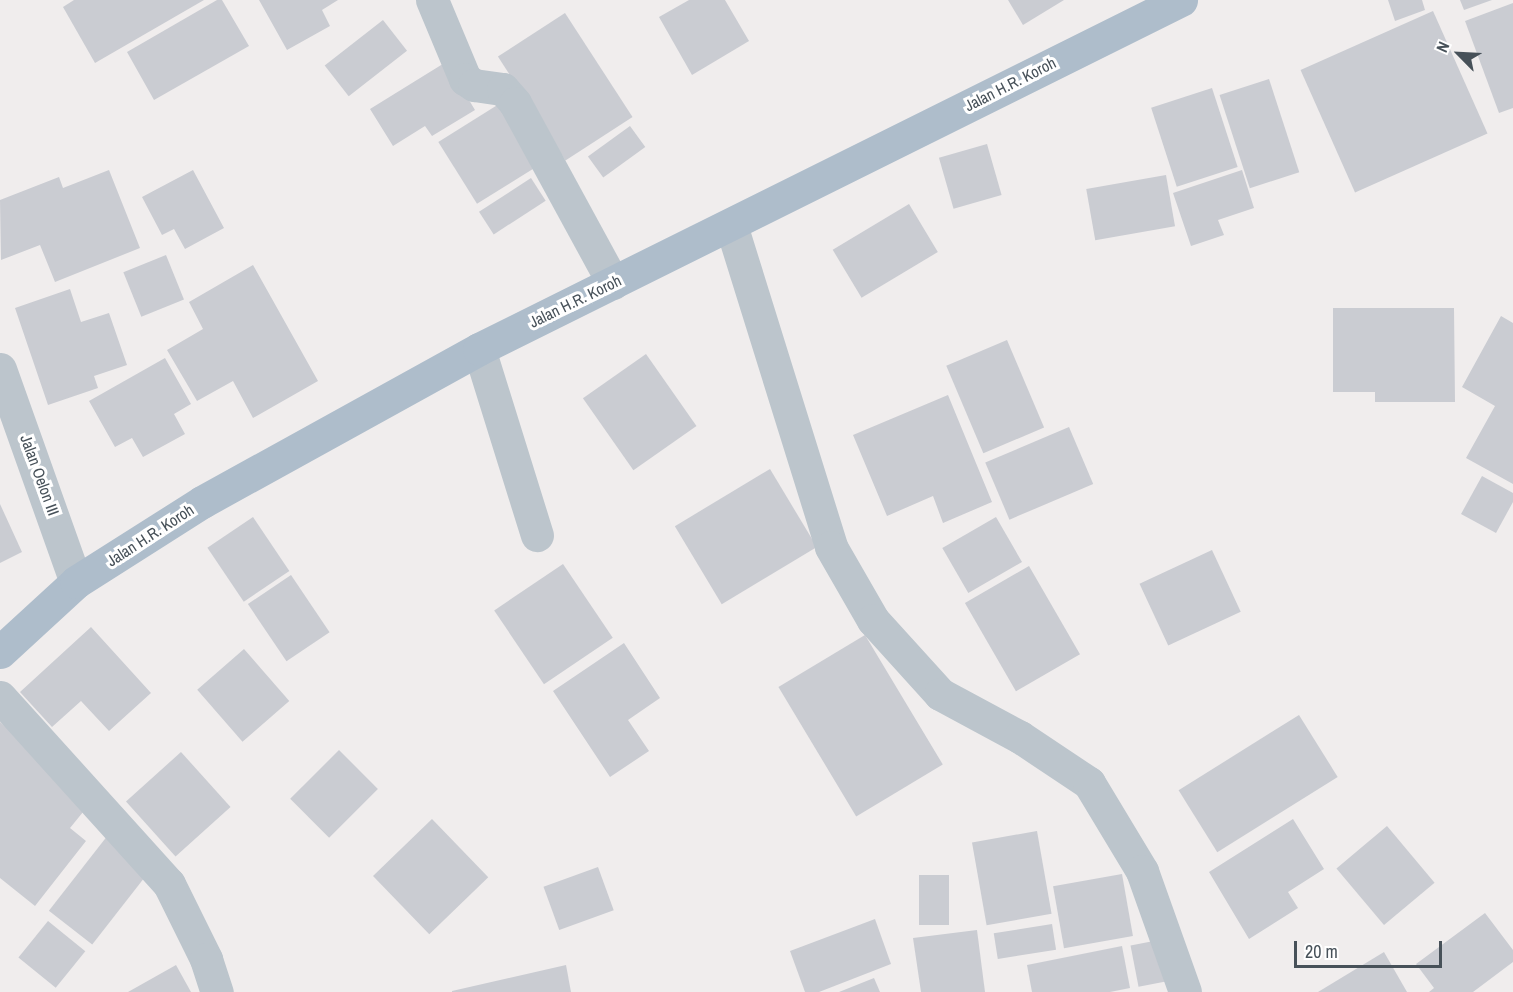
<!DOCTYPE html>
<style>
body{margin:0}
#map{position:relative;width:1513px;height:992px;overflow:hidden;background:#f0eded;font-family:"Archivo Narrow",sans-serif}
div>[style]{position:absolute}
.building>*{inset:0;background:#caccd2;transform-origin:0 0}
.minor>*{height:33px;margin:-16.5px;padding:0 16.5px;transform-origin:16.5px;border-radius:16.5px;background:#bcc5cc}
.major>*{height:33px;margin:-16.5px;padding:0 16.5px;transform-origin:16.5px;border-radius:16.5px;background:#aebdcb}
span{translate:-50% -50%;white-space:nowrap;text-align:center;line-height:1.15;-webkit-text-stroke:6px #fff;paint-order:stroke}
.street-label{font-size:16px;color:#475159}
.north{position:absolute;left:1429px;top:24px;width:60px;height:60px;-webkit-text-stroke:4px #fff;paint-order:stroke;rotate:294deg;font-size:16px;font-weight:700;line-height:24px;text-align:center;color:#475159}
.north::after{content:'';display:block;margin:auto;width:21px;height:27px;background:#475159;clip-path:polygon(50% 0,100% 100%,50% 72%,0 100%)}
.scale{position:absolute;left:1294px;top:941px;width:148px;height:27px;box-sizing:border-box;border:3px solid #475159;border-top:0;padding-left:8px;font-size:18px;line-height:21px;white-space:nowrap;color:#475159;-webkit-text-stroke:4px #fff;paint-order:stroke}
</style>
<div id="map">
<div class="building">
<i style="clip-path:polygon(74px 0,204px 0,95px 63px,63px 7px)"></i>
<i style="clip-path:polygon(217px 0,222px 0,249px 46px,154px 100px,127px 52px)"></i>
<i style="clip-path:polygon(259px 0,338px 0,322px 10px,330px 26px,287px 50px)"></i>
<i style="clip-path:polygon(689px 0,725px 0,749px 41px,692px 75px,659px 17px)"></i>
<i style="clip-path:polygon(1008px 0,1064px 0,1023px 25px)"></i>
<i style="clip-path:polygon(1388px 0,1422px 0,1425px 10px,1395px 21px)"></i>
<i style="clip-path:polygon(1460px 0,1492px 0,1464px 10px)"></i>
<i style="clip-path:polygon(1513px 3px,1513px 108px,1499px 113px,1465px 21px)"></i>
<i style="left:1433px;top:11px;width:134px;height:145px;rotate:66deg"></i>
<i style="left:565px;top:13px;width:124px;height:80px;rotate:57deg"></i>
<i style="left:383px;top:20px;width:39px;height:74px;rotate:52deg"></i>
<i style="clip-path:polygon(446px 62px,475px 110px,432px 136px,425px 126px,393px 146px,370px 109px)"></i>
<i style="left:1269px;top:79px;width:98px;height:52px;rotate:72deg"></i>
<i style="left:1212px;top:88px;width:83px;height:64px;rotate:72deg"></i>
<i style="left:507px;top:99px;width:73px;height:81px;rotate:58deg"></i>
<i style="left:630px;top:126px;width:26px;height:52px;rotate:54deg"></i>
<i style="left:987px;top:144px;width:53px;height:50px;rotate:74deg"></i>
<i style="clip-path:polygon(109px 170px,140px 248px,55px 282px,40px 245px,1px 260px,0 200px,59px 177px,63px 188px)"></i>
<i style="clip-path:polygon(193px 170px,224px 228px,185px 249px,174px 229px,162px 235px,142px 197px)"></i>
<i style="clip-path:polygon(1242px 170px,1254px 208px,1218px 220px,1224px 235px,1191px 246px,1173px 193px)"></i>
<i style="left:1166px;top:175px;width:52px;height:81px;rotate:80deg"></i>
<i style="left:531px;top:178px;width:27px;height:62px;rotate:57deg"></i>
<i style="left:909px;top:204px;width:56px;height:89px;rotate:59deg"></i>
<i style="left:166px;top:255px;width:48px;height:46px;rotate:68deg"></i>
<i style="clip-path:polygon(253px 265px,318px 381px,253px 418px,233px 381px,197px 401px,167px 350px,203px 329px,189px 302px)"></i>
<i style="clip-path:polygon(70px 289px,81px 322px,109px 313px,127px 365px,94px 376px,98px 388px,48px 405px,15px 308px)"></i>
<i style="clip-path:polygon(1333px 308px,1454px 308px,1455px 402px,1375px 402px,1375px 392px,1333px 392px)"></i>
<i style="clip-path:polygon(1501px 316px,1513px 323px,1513px 484px,1466px 458px,1495px 406px,1462px 387px)"></i>
<i style="left:1007px;top:340px;width:95px;height:66px;rotate:67deg"></i>
<i style="left:646px;top:354px;width:88px;height:77px;rotate:55deg"></i>
<i style="clip-path:polygon(165px 358px,191px 404px,174px 414px,185px 434px,143px 457px,132px 438px,115px 447px,89px 401px)"></i>
<i style="clip-path:polygon(948px 395px,992px 502px,943px 523px,933px 496px,887px 516px,853px 435px)"></i>
<i style="left:1069px;top:427px;width:62px;height:91px;rotate:67deg"></i>
<i style="left:770px;top:469px;width:91px;height:111px;rotate:59deg"></i>
<i style="clip-path:polygon(1482px 476px,1513px 493px,1513px 502px,1496px 533px,1461px 514px)"></i>
<i style="clip-path:polygon(0 504px,22px 552px,0 563px)"></i>
<i style="left:253px;top:517px;width:65px;height:55px;rotate:56deg"></i>
<i style="left:996px;top:517px;width:52px;height:62px;rotate:60deg"></i>
<i style="left:1212px;top:550px;width:68px;height:80px;rotate:65deg"></i>
<i style="left:563px;top:564px;width:89px;height:83px;rotate:56deg"></i>
<i style="left:1029px;top:566px;width:102px;height:74px;rotate:60deg"></i>
<i style="left:291px;top:575px;width:69px;height:52px;rotate:56deg"></i>
<i style="clip-path:polygon(91px 627px,151px 693px,109px 731px,81px 701px,52px 727px,20px 692px)"></i>
<i style="left:865px;top:635px;width:151px;height:101px;rotate:59deg"></i>
<i style="clip-path:polygon(624px 643px,660px 698px,628px 720px,649px 751px,610px 777px,553px 691px)"></i>
<i style="left:244px;top:649px;width:69px;height:62px;rotate:49deg"></i>
<i style="left:1299px;top:715px;width:73px;height:142px;rotate:58deg"></i>
<i style="clip-path:polygon(0 722px,92px 801px,70px 828px,86px 841px,35px 906px,0 878px)"></i>
<i style="left:339px;top:750px;width:55px;height:69px;rotate:45deg"></i>
<i style="left:181px;top:752px;width:74px;height:74px;rotate:48deg"></i>
<i style="left:432px;top:819px;width:81px;height:82px;rotate:46deg"></i>
<i style="clip-path:polygon(1293px 819px,1324px 869px,1288px 892px,1298px 908px,1249px 939px,1209px 872px)"></i>
<i style="left:1387px;top:826px;width:74px;height:66px;rotate:50deg"></i>
<i style="left:1037px;top:831px;width:84px;height:66px;rotate:80deg"></i>
<i style="left:108px;top:835px;width:55px;height:96px;rotate:38deg"></i>
<i style="left:598px;top:867px;width:46px;height:58px;rotate:70deg"></i>
<i style="left:1122px;top:874px;width:63px;height:70px;rotate:80deg"></i>
<i style="left:919px;top:875px;width:30px;height:50px"></i>
<i style="clip-path:polygon(1485px 913px,1513px 950px,1513px 962px,1473px 992px,1429px 992px,1434px 988px,1416px 964px)"></i>
<i style="clip-path:polygon(875px 919px,891px 964px,819px 992px,805px 992px,790px 951px)"></i>
<i style="left:48px;top:921px;width:48px;height:47px;rotate:39deg"></i>
<i style="left:1052px;top:924px;width:26px;height:59px;rotate:81deg"></i>
<i style="clip-path:polygon(977px 930px,985px 992px,921px 992px,913px 938px)"></i>
<i style="left:1159px;top:940px;width:42px;height:29px;rotate:79deg"></i>
<i style="clip-path:polygon(1122px 946px,1130px 988px,1110px 992px,1032px 992px,1027px 965px)"></i>
<i style="clip-path:polygon(1384px 952px,1407px 992px,1318px 992px)"></i>
<i style="clip-path:polygon(176px 965px,191px 992px,128px 992px)"></i>
<i style="clip-path:polygon(566px 965px,571px 992px,452px 992px,452px 991px)"></i>
<i style="clip-path:polygon(874px 978px,880px 992px,839px 992px)"></i>
</div>
<div class="minor">
<i style="left:432px;top:0;width:86px;rotate:67.3deg"></i>
<i style="left:465px;top:79px;width:11px;rotate:34deg"></i>
<i style="left:474px;top:85px;width:29px;rotate:8deg"></i>
<i style="left:503px;top:89px;width:18px;rotate:49deg"></i>
<i style="left:515px;top:103px;width:205px;rotate:61.4deg"></i>
<i style="left:731px;top:225px;width:337px;rotate:72.7deg"></i>
<i style="left:831px;top:547px;width:84px;rotate:60.1deg"></i>
<i style="left:873px;top:620px;width:100px;rotate:47.8deg"></i>
<i style="left:940px;top:694px;width:91px;rotate:28.3deg"></i>
<i style="left:1020px;top:737px;width:83px;rotate:33.7deg"></i>
<i style="left:1089px;top:783px;width:103px;rotate:58.9deg"></i>
<i style="left:1142px;top:871px;width:128px;rotate:70.4deg"></i>
<i style="left:479px;top:349px;width:195px;rotate:72.7deg"></i>
<i style="left:0;top:369px;width:226px;rotate:70.4deg"></i>
<i style="left:0;top:697px;width:252px;rotate:47.9deg"></i>
<i style="left:169px;top:884px;width:84px;rotate:63.7deg"></i>
<i style="left:206px;top:959px;width:35px;rotate:72deg"></i>
</div>
<div class="major">
<i style="left:0;top:652px;width:103px;rotate:-42.6deg"></i>
<i style="left:76px;top:582px;width:149px;rotate:-32.4deg"></i>
<i style="left:202px;top:502px;width:316px;rotate:-28.9deg"></i>
<i style="left:479px;top:349px;width:784px;rotate:-26.43deg"></i>
</div>
<div class="street-label">
<span style="left:1010px;top:84px;rotate:-27deg">Jalan H.R. Koroh</span>
<span style="left:575px;top:301px;rotate:-26deg">Jalan H.R. Koroh</span>
<span style="left:40px;top:475px;rotate:70deg">Jalan Oelon III</span>
<span style="left:150px;top:535px;rotate:-33deg">Jalan H.R. Koroh</span>
</div>
<div class="north">N</div>
<div class="scale">20 m</div>
</div>
